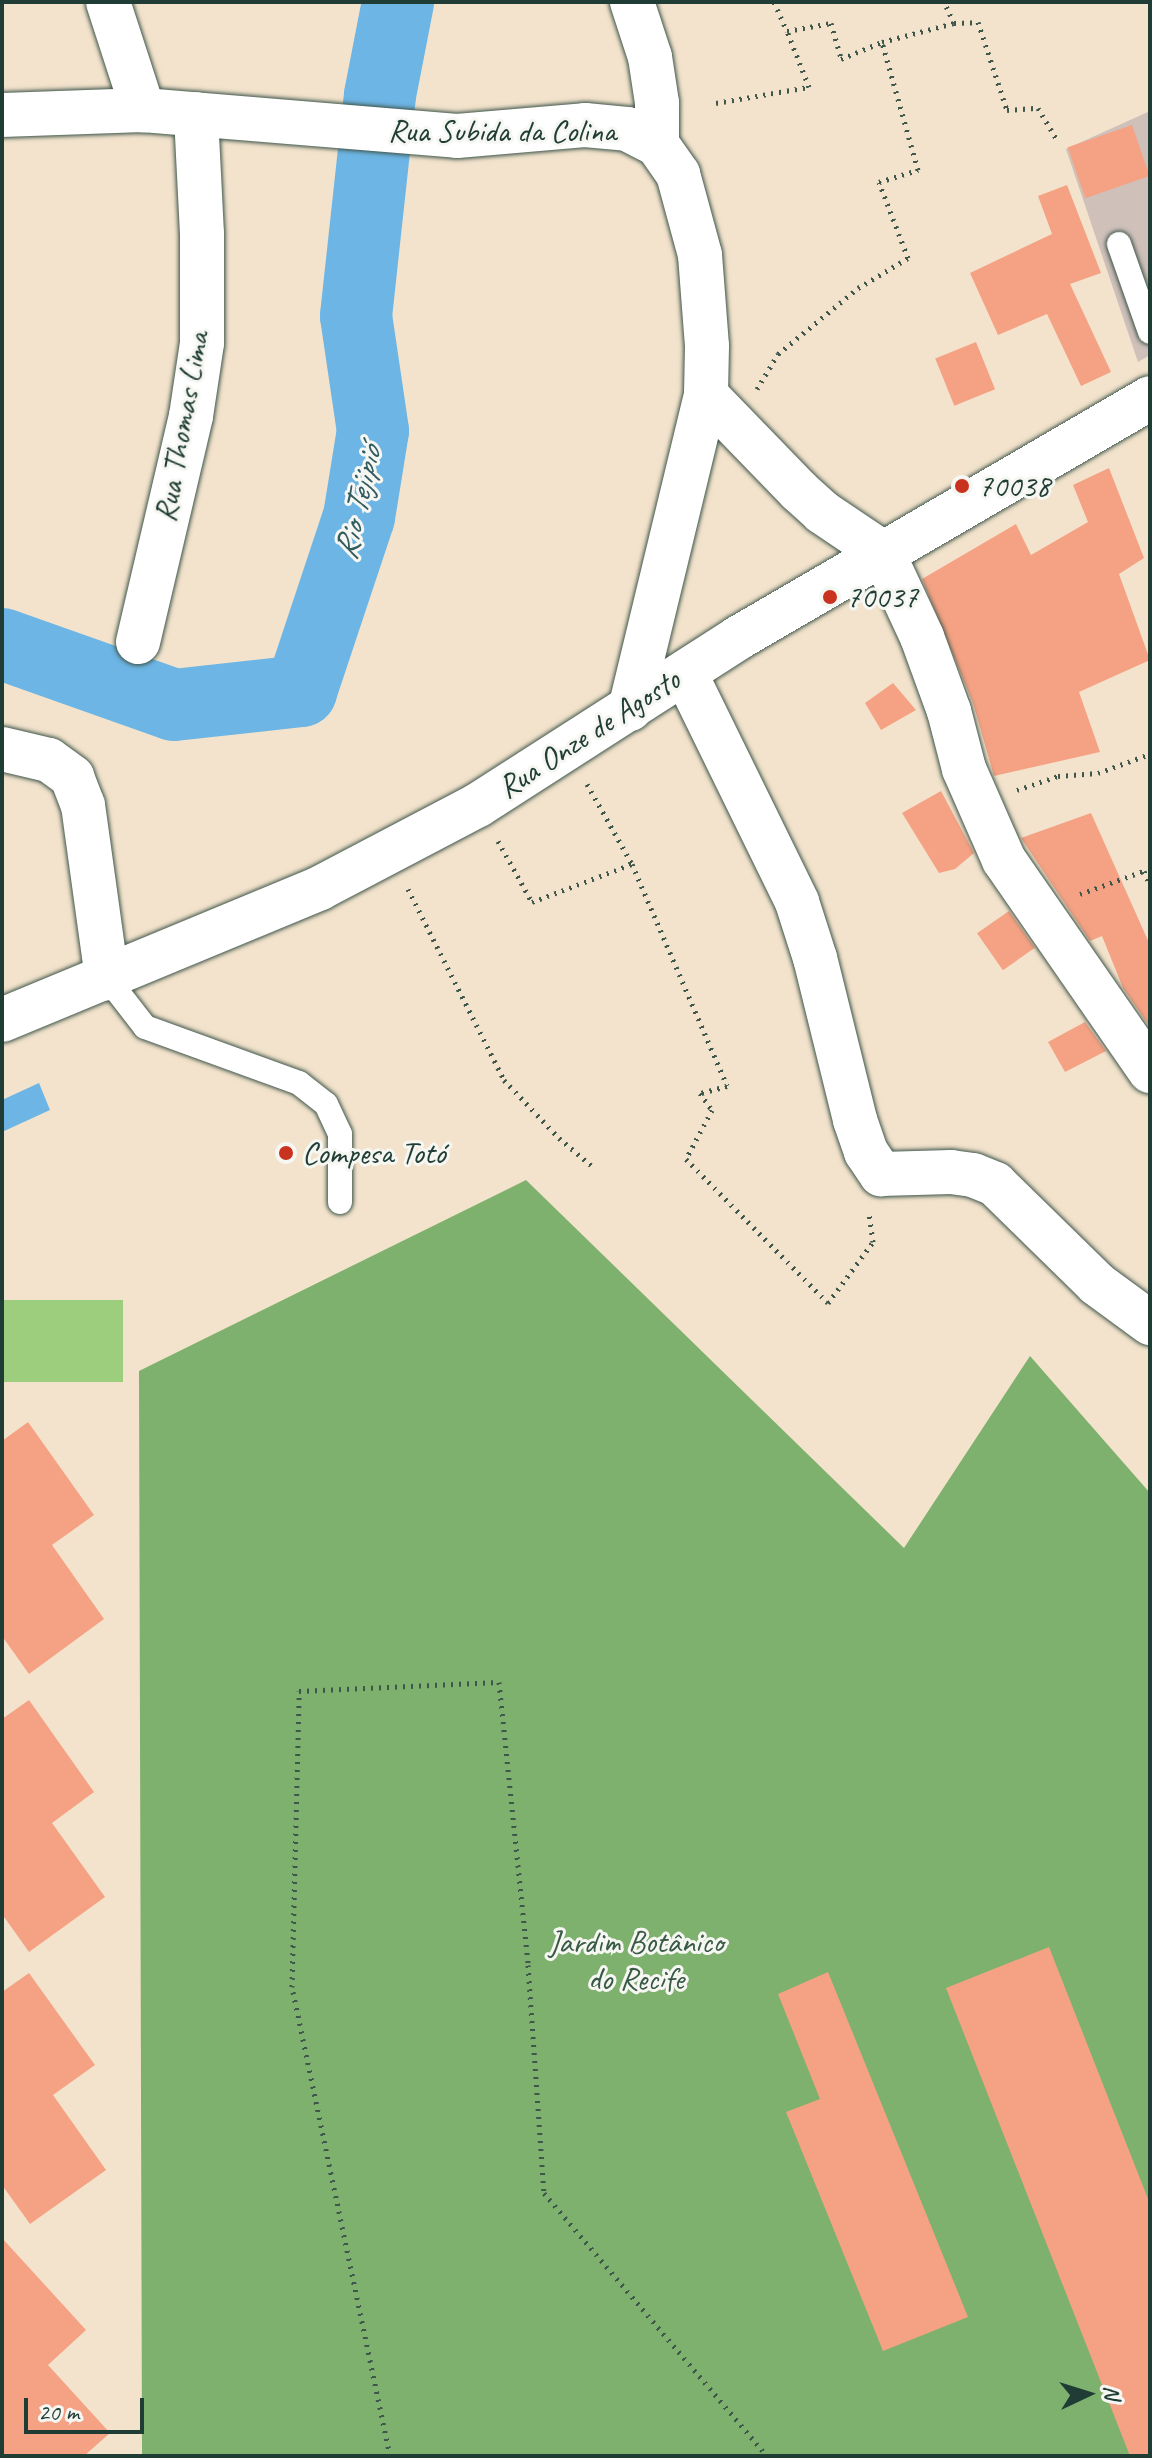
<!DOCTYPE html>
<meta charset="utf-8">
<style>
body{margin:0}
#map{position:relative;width:1152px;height:2458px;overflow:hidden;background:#f3e3cc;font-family:Caveat,sans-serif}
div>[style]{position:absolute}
.industrial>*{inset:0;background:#cfc0ba}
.green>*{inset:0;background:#9cce7e;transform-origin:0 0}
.forest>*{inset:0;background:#7db16d}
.water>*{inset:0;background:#6db5e4}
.river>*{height:72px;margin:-36px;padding:0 36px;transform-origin:36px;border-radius:36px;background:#6db5e4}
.building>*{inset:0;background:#f5a284;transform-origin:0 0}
.path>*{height:5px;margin-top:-2.5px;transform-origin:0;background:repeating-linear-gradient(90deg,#3f564b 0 2px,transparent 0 8px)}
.roads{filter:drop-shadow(0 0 2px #3f564b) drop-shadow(0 0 2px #3f564b)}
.service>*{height:24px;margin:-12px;padding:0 12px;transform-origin:12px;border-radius:12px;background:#fff}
.minor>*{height:44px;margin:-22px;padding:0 22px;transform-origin:22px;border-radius:22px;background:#fff}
.tertiary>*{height:44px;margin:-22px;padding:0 22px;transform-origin:22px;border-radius:22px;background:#fff}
.secondary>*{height:44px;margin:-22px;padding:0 22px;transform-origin:22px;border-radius:22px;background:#fff}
.dots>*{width:22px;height:22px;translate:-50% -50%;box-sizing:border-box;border:4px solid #f6f6f2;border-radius:50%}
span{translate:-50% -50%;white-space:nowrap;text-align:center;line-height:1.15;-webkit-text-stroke:6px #f6f6f2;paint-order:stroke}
.street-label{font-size:32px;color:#1f3d34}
.poi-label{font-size:32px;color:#1f3d34}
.left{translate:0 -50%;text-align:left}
.park-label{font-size:32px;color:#385a43}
.water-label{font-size:34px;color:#325b60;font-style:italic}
.frame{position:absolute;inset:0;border:4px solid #1f3d34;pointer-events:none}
.north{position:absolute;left:1048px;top:2354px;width:80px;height:80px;-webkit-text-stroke:6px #f6f6f2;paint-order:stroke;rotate:86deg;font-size:22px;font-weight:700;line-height:32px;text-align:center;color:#1f3d34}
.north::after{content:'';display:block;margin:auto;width:28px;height:36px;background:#1f3d34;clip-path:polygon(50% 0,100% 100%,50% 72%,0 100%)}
.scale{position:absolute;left:24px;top:2398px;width:120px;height:36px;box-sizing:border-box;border:4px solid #1f3d34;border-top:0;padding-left:10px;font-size:24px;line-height:28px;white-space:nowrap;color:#1f3d34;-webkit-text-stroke:6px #f6f6f2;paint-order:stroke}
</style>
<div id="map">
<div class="industrial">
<i style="clip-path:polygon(1150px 111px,1150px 355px,1138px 362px,1066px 149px)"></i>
</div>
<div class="green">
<i style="left:2px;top:1300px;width:121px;height:82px"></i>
</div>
<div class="forest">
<i style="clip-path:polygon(526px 1180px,904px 1548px,1030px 1356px,1150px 1493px,1150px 2456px,142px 2456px,139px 1371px)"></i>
</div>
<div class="water">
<i style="clip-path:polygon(39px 1083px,50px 1110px,2px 1132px,2px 1100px)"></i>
</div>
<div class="river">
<i style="left:2px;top:644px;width:182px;rotate:19.5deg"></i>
<i style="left:174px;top:705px;width:128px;rotate:-6.3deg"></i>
<i style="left:301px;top:691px;width:183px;rotate:-71.6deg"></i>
<i style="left:359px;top:517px;width:87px;rotate:-80.8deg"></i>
<i style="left:373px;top:431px;width:116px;rotate:-98.4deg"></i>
<i style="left:356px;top:316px;width:222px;rotate:-83.8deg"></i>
<i style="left:380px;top:95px;width:95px;rotate:-79deg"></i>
</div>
<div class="building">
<i style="left:1132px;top:125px;width:54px;height:68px;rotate:71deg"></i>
<i style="clip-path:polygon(1067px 185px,1101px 273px,1070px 284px,1111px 372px,1081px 386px,1047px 314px,998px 335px,970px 273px,1052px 234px,1038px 196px)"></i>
<i style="left:976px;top:342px;width:51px;height:44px;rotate:68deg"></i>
<i style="clip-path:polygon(1109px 468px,1144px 558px,1119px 574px,1150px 660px,1079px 692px,1100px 752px,994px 776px,973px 703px,922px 579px,1016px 524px,1031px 555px,1088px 522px,1073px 485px)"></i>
<i style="clip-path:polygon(893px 683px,916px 710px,881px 730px,865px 703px)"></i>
<i style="clip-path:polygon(941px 791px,974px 853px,955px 869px,939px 873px,902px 813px)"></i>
<i style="clip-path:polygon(1091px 813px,1150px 945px,1150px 1027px,1123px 988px,1102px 936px,1090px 941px,1021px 838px)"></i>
<i style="left:1009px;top:911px;width:45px;height:39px;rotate:55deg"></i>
<i style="clip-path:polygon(1085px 1022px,1106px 1051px,1065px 1072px,1048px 1042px)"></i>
<i style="clip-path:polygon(28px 1422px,94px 1515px,52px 1545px,104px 1619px,29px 1674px,2px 1636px,2px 1441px)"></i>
<i style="clip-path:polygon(29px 1700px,94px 1792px,52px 1823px,105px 1897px,29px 1952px,2px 1914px,2px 1719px)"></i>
<i style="clip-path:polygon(1049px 1947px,1150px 2204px,1150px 2456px,1130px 2456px,946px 1988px)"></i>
<i style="clip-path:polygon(828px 1972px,968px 2317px,883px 2351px,786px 2112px,820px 2099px,778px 1994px)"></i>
<i style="clip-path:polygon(29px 1973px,95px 2065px,53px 2095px,106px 2170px,30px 2224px,2px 2185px,2px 1992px)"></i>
<i style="clip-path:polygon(2px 2238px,86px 2330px,48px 2365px,110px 2433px,84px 2456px,2px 2456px)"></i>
</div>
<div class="path">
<i style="left:774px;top:2px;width:32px;rotate:66deg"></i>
<i style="left:954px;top:23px;width:24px;rotate:-2deg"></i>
<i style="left:978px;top:22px;width:93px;rotate:71.8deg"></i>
<i style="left:1007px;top:110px;width:31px;rotate:-4deg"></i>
<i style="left:1038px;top:108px;width:39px;rotate:59deg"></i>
<i style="left:716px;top:103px;width:94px;rotate:-9.8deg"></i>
<i style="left:809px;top:87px;width:60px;rotate:-111.4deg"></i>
<i style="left:787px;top:31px;width:45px;rotate:-10.3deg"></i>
<i style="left:831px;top:23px;width:37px;rotate:74deg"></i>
<i style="left:841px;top:59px;width:44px;rotate:-22.5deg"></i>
<i style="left:757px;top:389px;width:41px;rotate:-59deg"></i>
<i style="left:778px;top:354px;width:104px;rotate:-39.5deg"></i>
<i style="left:858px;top:288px;width:58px;rotate:-31deg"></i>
<i style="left:908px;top:258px;width:81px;rotate:-110.9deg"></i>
<i style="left:879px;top:182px;width:41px;rotate:-17.1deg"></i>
<i style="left:918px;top:170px;width:133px;rotate:-105.7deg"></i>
<i style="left:882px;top:42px;width:74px;rotate:-14.8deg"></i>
<i style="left:954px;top:23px;width:23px;rotate:-115deg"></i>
<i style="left:587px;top:784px;width:92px;rotate:60.6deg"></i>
<i style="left:632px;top:864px;width:241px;rotate:66.8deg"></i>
<i style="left:727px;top:1086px;width:28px;rotate:165deg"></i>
<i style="left:700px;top:1093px;width:21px;rotate:55deg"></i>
<i style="left:712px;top:1110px;width:55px;rotate:118deg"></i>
<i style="left:686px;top:1159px;width:202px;rotate:45.4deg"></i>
<i style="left:828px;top:1303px;width:76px;rotate:-53.6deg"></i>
<i style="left:873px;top:1242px;width:28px;rotate:-98deg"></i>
<i style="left:1017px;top:790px;width:43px;rotate:-18.9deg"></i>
<i style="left:1058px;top:776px;width:40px;rotate:-4.3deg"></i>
<i style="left:1098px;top:773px;width:55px;rotate:-20.1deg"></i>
<i style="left:498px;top:841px;width:70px;rotate:60.9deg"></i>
<i style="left:532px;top:902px;width:107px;rotate:-20.8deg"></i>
<i style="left:408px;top:889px;width:214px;rotate:63.3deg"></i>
<i style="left:504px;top:1080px;width:80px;rotate:46.5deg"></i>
<i style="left:559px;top:1138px;width:43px;rotate:40.3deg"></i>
<i style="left:1080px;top:894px;width:68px;rotate:-19.8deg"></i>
<i style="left:1144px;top:871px;width:15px;rotate:67deg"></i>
<i style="left:390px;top:2456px;width:479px;rotate:-101.8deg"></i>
<i style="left:292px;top:1987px;width:296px;rotate:-88.6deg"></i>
<i style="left:299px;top:1691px;width:200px;rotate:-2.6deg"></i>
<i style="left:499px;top:1682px;width:284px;rotate:84.1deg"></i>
<i style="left:528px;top:1965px;width:229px;rotate:86deg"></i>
<i style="left:544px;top:2193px;width:345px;rotate:49.7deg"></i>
</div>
<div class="roads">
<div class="service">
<i style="left:1119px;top:244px;width:93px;rotate:70.6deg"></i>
<i style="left:107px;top:978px;width:62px;rotate:52.2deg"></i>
<i style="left:145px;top:1027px;width:164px;rotate:20deg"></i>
<i style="left:299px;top:1083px;width:34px;rotate:38deg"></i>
<i style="left:326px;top:1104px;width:33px;rotate:65deg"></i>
<i style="left:340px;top:1134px;width:68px;rotate:90deg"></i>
</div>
<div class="minor">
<i style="left:632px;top:2px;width:58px;rotate:71.9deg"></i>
<i style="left:650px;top:57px;width:47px;rotate:81.3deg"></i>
<i style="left:657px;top:103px;width:41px;rotate:90deg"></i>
<i style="left:2px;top:115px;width:141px;rotate:-2deg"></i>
<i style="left:706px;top:395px;width:134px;rotate:45.9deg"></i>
<i style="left:799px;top:491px;width:31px;rotate:42deg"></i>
<i style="left:822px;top:512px;width:73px;rotate:33.9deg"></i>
<i style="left:883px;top:553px;width:93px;rotate:65.1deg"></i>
<i style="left:922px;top:637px;width:79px;rotate:70deg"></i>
<i style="left:949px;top:711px;width:60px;rotate:75.5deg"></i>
<i style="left:964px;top:769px;width:99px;rotate:66.3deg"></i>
<i style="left:1004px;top:860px;width:257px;rotate:55.3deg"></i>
<i style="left:138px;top:642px;width:232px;rotate:-76.8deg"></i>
<i style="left:191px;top:416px;width:74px;rotate:-81.4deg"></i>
<i style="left:202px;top:343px;width:109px;rotate:-90deg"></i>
<i style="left:202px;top:234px;width:120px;rotate:-92.9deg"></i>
<i style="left:685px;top:673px;width:255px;rotate:63.9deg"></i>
<i style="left:797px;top:902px;width:59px;rotate:72.2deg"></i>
<i style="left:815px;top:958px;width:167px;rotate:76.1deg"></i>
<i style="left:855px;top:1120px;width:34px;rotate:71deg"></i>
<i style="left:866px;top:1152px;width:27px;rotate:56deg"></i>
<i style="left:881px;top:1174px;width:70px;rotate:-1.6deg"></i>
<i style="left:951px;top:1172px;width:22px;rotate:8deg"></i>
<i style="left:973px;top:1175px;width:24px;rotate:22deg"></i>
<i style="left:995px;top:1184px;width:143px;rotate:44.4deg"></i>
<i style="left:1097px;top:1284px;width:66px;rotate:36.3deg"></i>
<i style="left:2px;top:749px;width:48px;rotate:13.2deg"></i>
<i style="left:49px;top:760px;width:29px;rotate:36deg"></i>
<i style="left:72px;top:777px;width:30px;rotate:69deg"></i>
<i style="left:83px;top:805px;width:175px;rotate:82.1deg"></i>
</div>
<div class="tertiary">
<i style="left:108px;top:2px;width:114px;rotate:72deg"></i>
<i style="left:143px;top:110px;width:315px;rotate:4.7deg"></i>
<i style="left:457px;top:136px;width:128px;rotate:-4.9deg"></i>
<i style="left:585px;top:125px;width:42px;rotate:5.4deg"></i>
<i style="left:627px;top:129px;width:34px;rotate:27deg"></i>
<i style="left:657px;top:144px;width:37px;rotate:55deg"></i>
<i style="left:678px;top:174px;width:84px;rotate:74.8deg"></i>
<i style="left:700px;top:255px;width:91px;rotate:85.6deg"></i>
<i style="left:707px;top:346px;width:49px;rotate:91.2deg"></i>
<i style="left:706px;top:395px;width:323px;rotate:103.6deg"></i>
</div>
<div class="secondary">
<i style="left:2px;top:1020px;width:344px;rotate:-22.5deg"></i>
<i style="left:320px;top:888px;width:178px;rotate:-27.7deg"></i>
<i style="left:478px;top:805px;width:309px;rotate:-32.7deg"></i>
<i style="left:738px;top:638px;width:477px;rotate:-30.2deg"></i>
</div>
</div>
<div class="dots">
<i style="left:962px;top:486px;background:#c8321e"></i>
<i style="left:830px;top:597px;background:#c8321e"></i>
<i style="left:286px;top:1153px;background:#c8321e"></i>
</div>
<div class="street-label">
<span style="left:502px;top:131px">Rua Subida da Colina</span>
<span style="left:182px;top:427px;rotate:-80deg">Rua Thomas Lima</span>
<span style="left:589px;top:734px;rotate:-33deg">Rua Onze de Agosto</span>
</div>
<div class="poi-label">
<span class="left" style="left:978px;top:486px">70038</span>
<span class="left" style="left:846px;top:597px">70037</span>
<span class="left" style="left:302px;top:1153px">Compesa Totó</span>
</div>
<div class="park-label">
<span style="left:636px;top:1961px">Jardim Botânico<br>do Recife</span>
</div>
<div class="water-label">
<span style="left:357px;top:503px;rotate:-77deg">Rio Tejipió</span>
</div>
<div class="frame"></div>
<div class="north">N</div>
<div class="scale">20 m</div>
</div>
